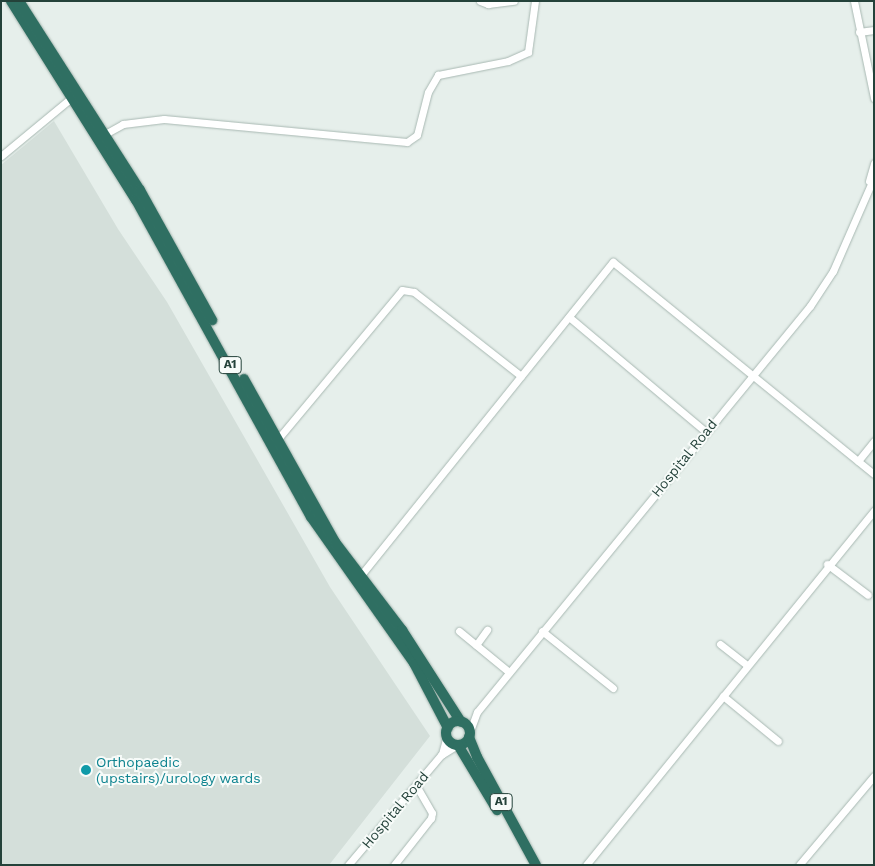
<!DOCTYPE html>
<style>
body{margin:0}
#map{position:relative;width:875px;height:866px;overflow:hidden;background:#e6efeb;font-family:"Work Sans",sans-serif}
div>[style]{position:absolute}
.built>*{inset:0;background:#d4dfda}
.roads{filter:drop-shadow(0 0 1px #a8b8b2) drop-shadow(0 0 1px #a8b8b2)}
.minor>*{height:7px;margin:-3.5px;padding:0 3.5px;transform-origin:3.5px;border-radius:3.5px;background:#fff}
.highway>*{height:10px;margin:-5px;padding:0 5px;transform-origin:5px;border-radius:5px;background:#2f6f62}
.highway>.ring{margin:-5px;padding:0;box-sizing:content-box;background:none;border:10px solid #2f6f62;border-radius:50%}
.dots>*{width:14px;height:14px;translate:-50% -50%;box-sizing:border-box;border:2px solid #f7fbf9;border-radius:50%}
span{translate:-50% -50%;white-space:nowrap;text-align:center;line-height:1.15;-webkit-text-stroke:4px #f7fbf9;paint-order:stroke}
.shield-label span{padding:1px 4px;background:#f7fbf9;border:1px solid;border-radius:4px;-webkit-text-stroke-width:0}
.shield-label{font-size:12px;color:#24423a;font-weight:700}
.street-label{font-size:14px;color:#24423a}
.culture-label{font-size:14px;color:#0d838f}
.left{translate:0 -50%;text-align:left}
.frame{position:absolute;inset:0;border:2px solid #24423a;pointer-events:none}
</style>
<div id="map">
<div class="built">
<i style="clip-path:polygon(54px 121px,118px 229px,167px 302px,330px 587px,430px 736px,329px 865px,1px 865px,1px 165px)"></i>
</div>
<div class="roads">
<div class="minor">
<i style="left:480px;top:1px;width:9px;rotate:21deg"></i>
<i style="left:488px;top:4px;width:26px;rotate:-7deg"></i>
<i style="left:854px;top:1px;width:99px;rotate:78.3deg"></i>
<i style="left:859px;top:32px;width:15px;rotate:-8deg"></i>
<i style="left:105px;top:134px;width:21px;rotate:-29deg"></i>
<i style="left:123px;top:124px;width:41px;rotate:-7deg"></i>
<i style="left:164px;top:119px;width:244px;rotate:5.4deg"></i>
<i style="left:407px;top:142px;width:12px;rotate:-35deg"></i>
<i style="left:417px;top:135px;width:44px;rotate:-75.7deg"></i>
<i style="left:428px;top:92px;width:20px;rotate:-60deg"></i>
<i style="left:438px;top:75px;width:71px;rotate:-11.3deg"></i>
<i style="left:508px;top:61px;width:22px;rotate:-24deg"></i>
<i style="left:528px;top:52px;width:51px;rotate:-82.2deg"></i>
<i style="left:1px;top:156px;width:91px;rotate:-39.6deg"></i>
<i style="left:869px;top:181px;width:19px;rotate:-74deg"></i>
<i style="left:569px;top:317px;width:179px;rotate:40deg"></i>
<i style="left:277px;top:440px;width:195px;rotate:-50.2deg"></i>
<i style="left:402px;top:290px;width:12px;rotate:9deg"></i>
<i style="left:414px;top:292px;width:136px;rotate:38.1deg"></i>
<i style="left:858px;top:461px;width:26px;rotate:-51deg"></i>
<i style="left:827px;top:564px;width:51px;rotate:37.1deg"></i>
<i style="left:361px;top:575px;width:402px;rotate:-51.2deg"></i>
<i style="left:613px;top:262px;width:336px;rotate:39.1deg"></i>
<i style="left:459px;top:631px;width:65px;rotate:39.4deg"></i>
<i style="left:542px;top:631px;width:91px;rotate:38.8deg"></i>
<i style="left:720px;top:644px;width:34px;rotate:38deg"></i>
<i style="left:476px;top:645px;width:19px;rotate:-54deg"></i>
<i style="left:723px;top:696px;width:71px;rotate:39.3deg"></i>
<i style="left:470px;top:731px;width:20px;rotate:-70deg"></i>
<i style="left:477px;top:712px;width:525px;rotate:-50.64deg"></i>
<i style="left:810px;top:306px;width:42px;rotate:-56.7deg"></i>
<i style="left:833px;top:271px;width:103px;rotate:-66.4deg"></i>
<i style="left:442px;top:754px;width:20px;rotate:-75deg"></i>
<i style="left:348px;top:865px;width:144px;rotate:-49.8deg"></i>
<i style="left:441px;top:755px;width:19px;rotate:-32deg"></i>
<i style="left:394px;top:865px;width:60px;rotate:-51.8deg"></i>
<i style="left:431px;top:818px;width:5px;rotate:-79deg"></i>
<i style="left:432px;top:813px;width:32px;rotate:-120deg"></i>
<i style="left:586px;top:865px;width:457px;rotate:-50.9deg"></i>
<i style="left:799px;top:865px;width:116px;rotate:-49.9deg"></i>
</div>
<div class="highway">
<i style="left:11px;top:1px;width:235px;rotate:57.9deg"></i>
<i style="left:136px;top:200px;width:362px;rotate:61.1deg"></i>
<i style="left:311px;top:517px;width:179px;rotate:54.8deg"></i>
<i style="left:414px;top:663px;width:73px;rotate:62.4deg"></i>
<i style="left:19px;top:1px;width:224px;rotate:57.4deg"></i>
<i style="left:140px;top:190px;width:149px;rotate:61deg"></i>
<i style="left:244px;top:379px;width:187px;rotate:60.8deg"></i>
<i style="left:335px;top:542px;width:111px;rotate:52.7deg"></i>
<i style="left:402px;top:630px;width:109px;rotate:57.3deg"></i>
<i class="ring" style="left:446px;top:721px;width:14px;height:14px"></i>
<i style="left:469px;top:737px;width:22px;rotate:68deg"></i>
<i style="left:477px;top:757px;width:123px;rotate:61.4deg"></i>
<i style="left:458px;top:745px;width:76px;rotate:59deg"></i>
</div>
</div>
<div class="dots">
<i style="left:86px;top:770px;background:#0f9aa8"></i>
</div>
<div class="shield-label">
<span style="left:230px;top:365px">A1</span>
<span style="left:501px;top:802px">A1</span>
</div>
<div class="street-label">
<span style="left:684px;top:458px;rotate:-51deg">Hospital Road</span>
<span style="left:395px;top:810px;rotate:-50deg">Hospital Road</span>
</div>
<div class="culture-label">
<span class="left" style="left:96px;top:770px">Orthopaedic<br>(upstairs)/urology wards</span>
</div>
<div class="frame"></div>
</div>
